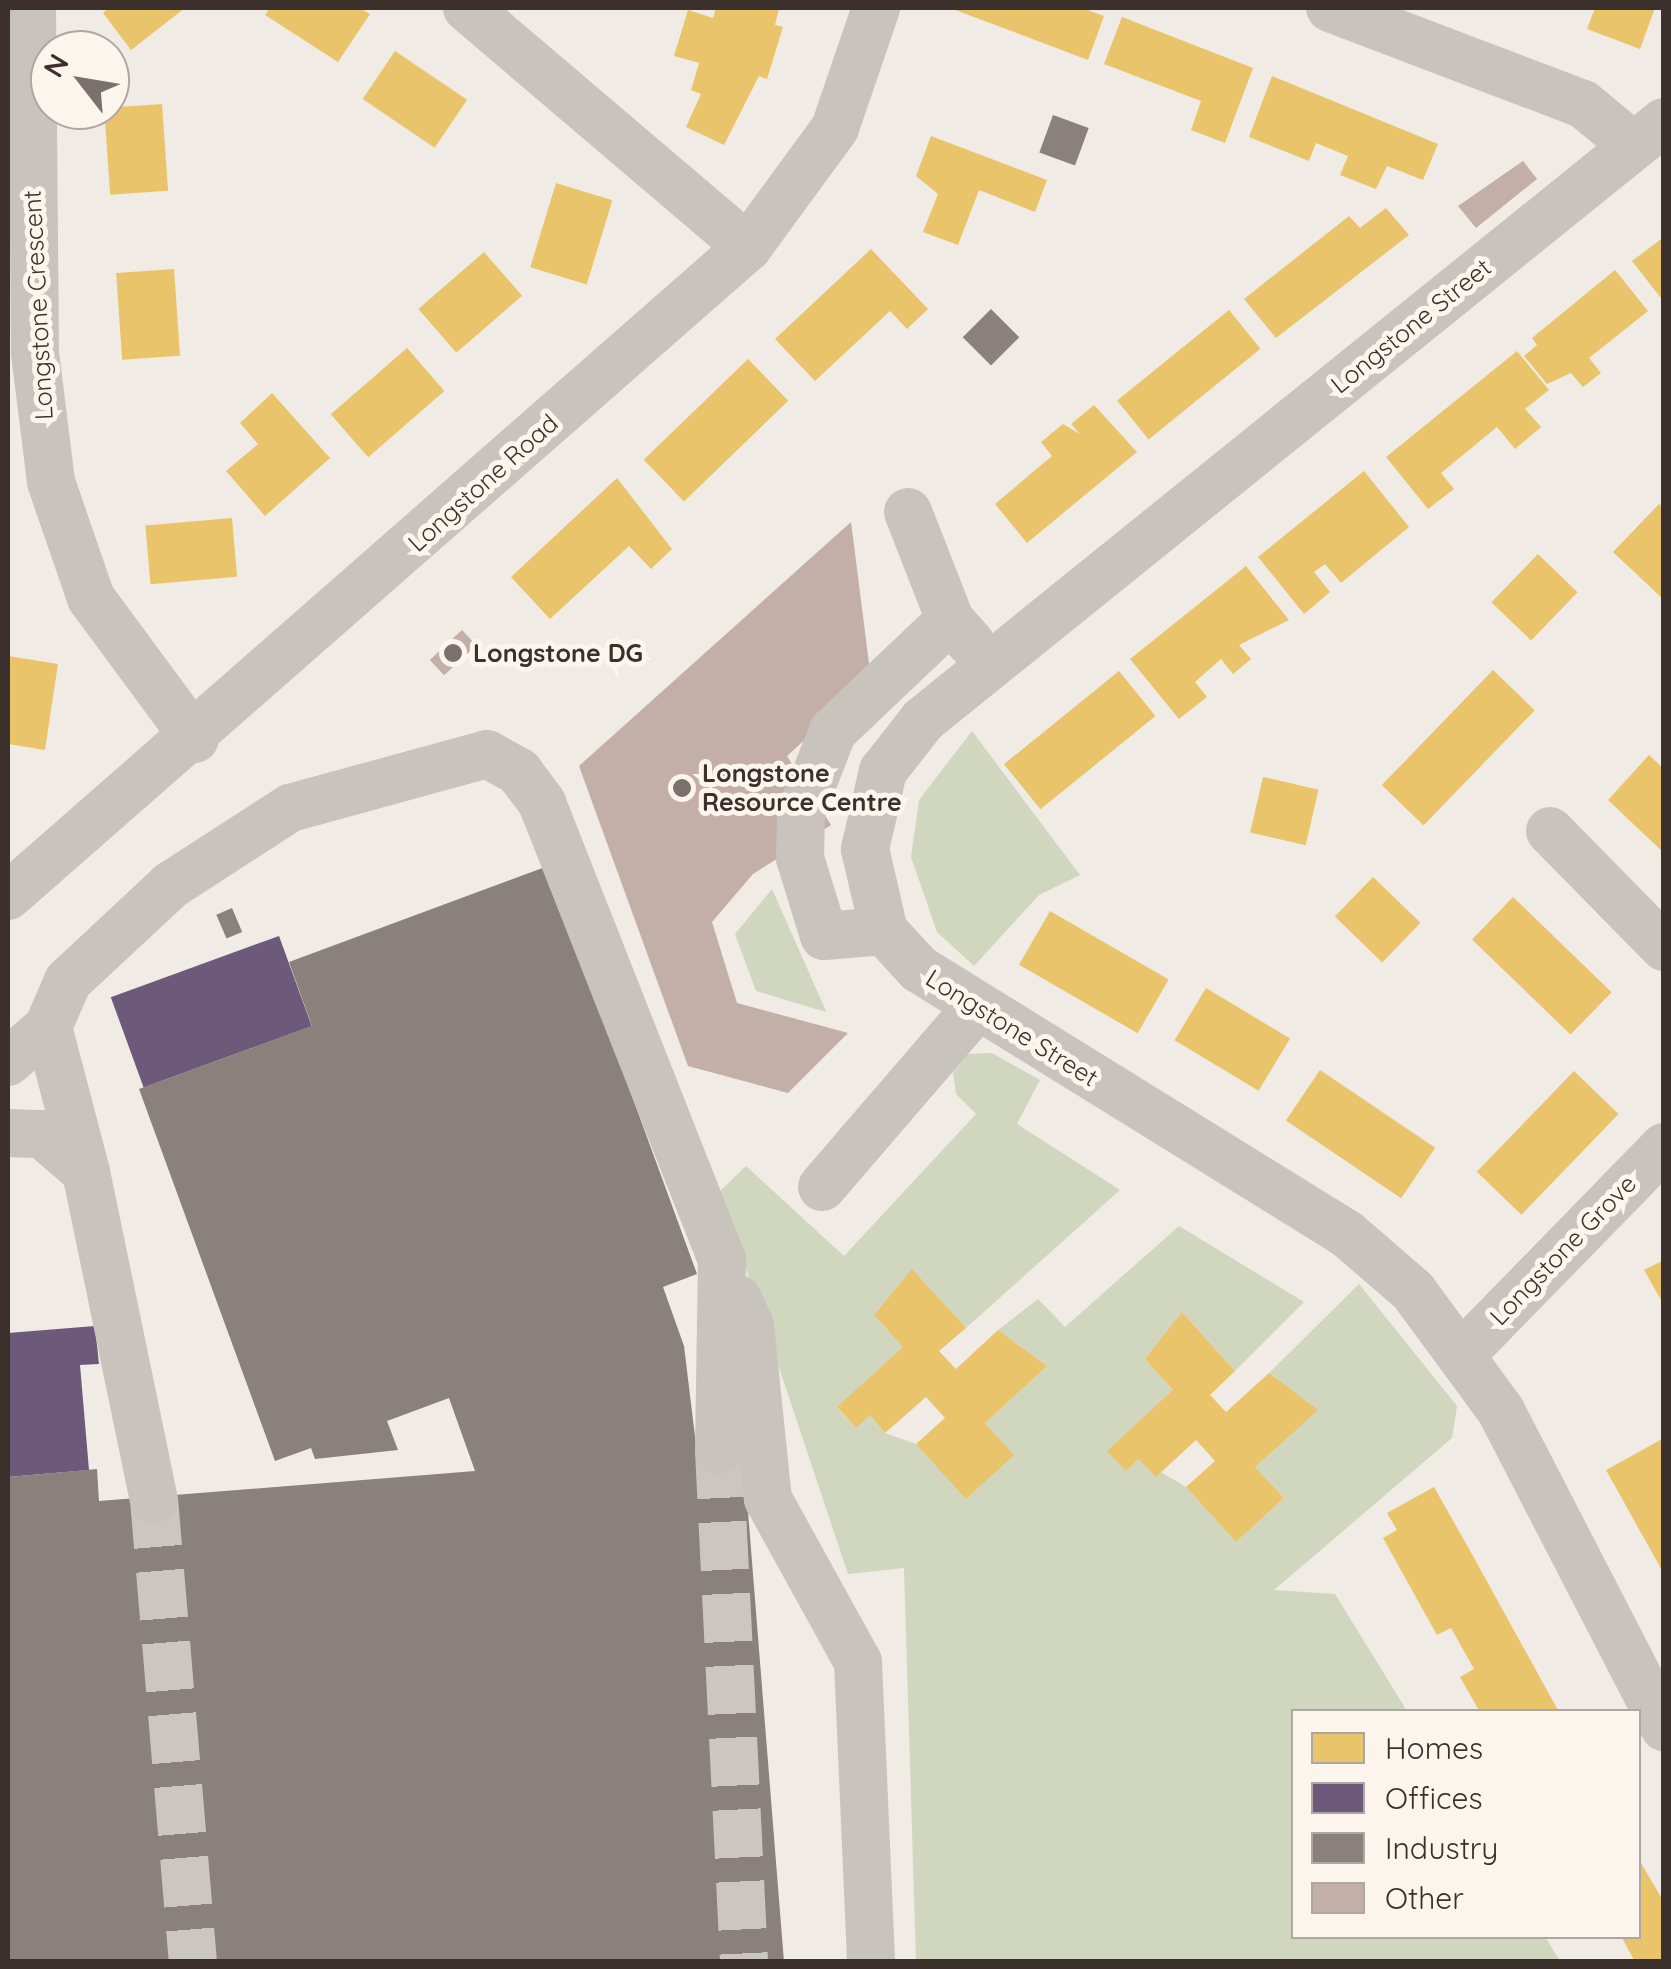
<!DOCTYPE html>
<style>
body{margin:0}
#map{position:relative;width:1671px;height:1969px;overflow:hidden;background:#f0ebe5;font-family:Quicksand,sans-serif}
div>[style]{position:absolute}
.green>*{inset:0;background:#d1d6bf}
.homes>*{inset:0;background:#e9c46a;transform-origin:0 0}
.offices>*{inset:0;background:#6d597a;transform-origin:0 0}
.industry>*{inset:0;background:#8a817c;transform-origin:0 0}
.building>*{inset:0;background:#c3afa7;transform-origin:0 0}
.minor-tunnel>*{height:48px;margin-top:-24px;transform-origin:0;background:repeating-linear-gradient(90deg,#ccc6c0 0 48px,transparent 0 72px)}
.minor>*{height:48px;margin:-24px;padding:0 24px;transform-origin:24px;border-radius:24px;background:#c9c3be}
.dots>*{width:28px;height:28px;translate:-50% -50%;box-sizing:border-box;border:5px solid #fbf5ee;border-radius:50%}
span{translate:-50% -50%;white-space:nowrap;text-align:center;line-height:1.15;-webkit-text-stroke:10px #fbf5ee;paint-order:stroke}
.street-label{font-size:25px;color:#3b302b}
.poi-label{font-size:25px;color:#3b302b;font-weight:700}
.left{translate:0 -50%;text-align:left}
.frame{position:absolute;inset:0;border:10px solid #3b302b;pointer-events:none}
.legend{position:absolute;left:1291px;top:1709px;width:350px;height:230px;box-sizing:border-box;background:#fbf5ee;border:2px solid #aea6a0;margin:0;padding:12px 18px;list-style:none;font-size:30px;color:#3b302b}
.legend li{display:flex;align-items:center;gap:20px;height:50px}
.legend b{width:50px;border:2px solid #aea6a0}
.north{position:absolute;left:30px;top:30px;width:100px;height:100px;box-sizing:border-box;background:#fbf5ee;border:2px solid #aea6a0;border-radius:50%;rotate:301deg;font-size:28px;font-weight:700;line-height:40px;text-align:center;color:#3b302b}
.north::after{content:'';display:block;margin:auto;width:35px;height:45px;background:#7a716c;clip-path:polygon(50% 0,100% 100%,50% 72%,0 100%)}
</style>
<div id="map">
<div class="green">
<i style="clip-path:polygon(972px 731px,1080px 875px,1039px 895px,974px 966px,937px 932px,911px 857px,919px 800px)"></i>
<i style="clip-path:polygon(772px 889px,826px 1011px,826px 1012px,756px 991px,735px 934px)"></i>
<i style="clip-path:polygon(992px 1053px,1040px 1080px,1017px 1124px,1120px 1190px,966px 1328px,912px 1270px,874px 1315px,903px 1347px,837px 1408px,855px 1427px,870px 1415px,885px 1433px,916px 1444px,967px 1498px,1013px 1455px,985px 1423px,1047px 1366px,998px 1330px,1038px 1299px,1065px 1327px,1179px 1226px,1304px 1302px,1235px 1371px,1183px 1313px,1145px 1359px,1173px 1390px,1126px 1471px,1139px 1459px,1186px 1487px,1236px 1542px,1284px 1498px,1255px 1467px,1317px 1410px,1269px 1373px,1359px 1284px,1457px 1406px,1452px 1438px,1274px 1590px,1335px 1594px,1407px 1711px,1294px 1712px,1294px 1936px,1545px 1937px,1560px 1961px,916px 1961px,904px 1568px,848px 1574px,720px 1191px,746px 1166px,844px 1256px,976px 1114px,956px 1094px,953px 1072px,968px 1054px)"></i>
</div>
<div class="homes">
<i style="clip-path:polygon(109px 8px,185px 8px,131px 50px,103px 13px)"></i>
<i style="clip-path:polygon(270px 8px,360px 8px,370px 14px,338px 62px,265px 15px)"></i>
<i style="clip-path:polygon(716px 8px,779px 8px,775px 25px,783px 27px,767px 79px,759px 76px,724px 145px,686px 127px,701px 94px,691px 90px,699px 63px,674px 56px,688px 10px,713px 18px)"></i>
<i style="clip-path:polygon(950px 8px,1082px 8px,1104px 16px,1088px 60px)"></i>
<i style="clip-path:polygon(1595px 8px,1655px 8px,1640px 49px,1587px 29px)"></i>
<i style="clip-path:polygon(1122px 17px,1253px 68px,1225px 143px,1191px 130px,1201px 101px,1104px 64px)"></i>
<i style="left:395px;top:51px;width:87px;height:58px;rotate:34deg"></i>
<i style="clip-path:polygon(1272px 76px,1438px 144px,1423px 180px,1387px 166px,1376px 189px,1340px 175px,1348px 156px,1316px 143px,1309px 161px,1249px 137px)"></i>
<i style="left:162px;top:104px;width:87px;height:58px;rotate:86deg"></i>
<i style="clip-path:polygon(931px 136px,1047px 180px,1035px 212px,979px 190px,958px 245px,923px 232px,938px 194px,916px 176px)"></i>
<i style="left:556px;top:183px;width:59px;height:88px;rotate:17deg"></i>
<i style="clip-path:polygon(1386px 208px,1409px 235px,1276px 338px,1244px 299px,1349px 216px,1360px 228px)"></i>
<i style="clip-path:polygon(1664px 237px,1664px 302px,1632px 261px)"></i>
<i style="clip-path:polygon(871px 249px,928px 309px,907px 329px,890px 311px,815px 381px,775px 339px)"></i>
<i style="left:484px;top:252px;width:58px;height:87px;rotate:49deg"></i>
<i style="left:174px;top:269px;width:87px;height:58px;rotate:86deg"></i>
<i style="clip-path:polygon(1615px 270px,1648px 311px,1589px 358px,1601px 373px,1583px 387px,1571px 373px,1547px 384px,1524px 356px,1537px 345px,1532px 338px)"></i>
<i style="left:1229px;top:310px;width:50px;height:144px;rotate:51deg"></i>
<i style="left:407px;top:348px;width:57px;height:101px;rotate:49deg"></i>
<i style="clip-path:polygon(1517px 351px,1549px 390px,1525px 409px,1541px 427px,1515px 449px,1497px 427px,1441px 473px,1454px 489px,1428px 509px,1386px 457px)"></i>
<i style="left:748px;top:359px;width:58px;height:145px;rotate:46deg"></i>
<i style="clip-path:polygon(272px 393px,330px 458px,265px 516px,226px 471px,258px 444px,240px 423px)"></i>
<i style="clip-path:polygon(1094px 405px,1137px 452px,1027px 543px,995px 504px,1052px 456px,1041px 442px,1063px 424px,1080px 434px,1071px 424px)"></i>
<i style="clip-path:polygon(1364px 471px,1409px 527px,1341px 583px,1325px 564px,1314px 572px,1330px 592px,1304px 614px,1258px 557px)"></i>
<i style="clip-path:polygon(617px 478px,672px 549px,651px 569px,629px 546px,550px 619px,511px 577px)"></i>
<i style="clip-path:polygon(1659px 504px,1664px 508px,1664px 600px,1613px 552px)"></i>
<i style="left:232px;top:518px;width:59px;height:87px;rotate:85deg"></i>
<i style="left:1538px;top:554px;width:55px;height:67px;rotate:44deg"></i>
<i style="clip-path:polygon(1246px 566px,1289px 620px,1239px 645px,1251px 659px,1233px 674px,1221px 659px,1195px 682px,1207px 697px,1179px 719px,1130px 659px)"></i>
<i style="clip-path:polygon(8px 656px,58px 664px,45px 750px,8px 744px)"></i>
<i style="left:1493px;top:670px;width:58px;height:160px;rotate:44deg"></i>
<i style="left:1119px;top:671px;width:58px;height:148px;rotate:51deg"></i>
<i style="clip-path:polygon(1649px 755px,1664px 769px,1664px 853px,1608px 800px)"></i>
<i style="left:1263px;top:777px;width:57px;height:57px;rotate:13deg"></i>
<i style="left:1373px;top:877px;width:66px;height:55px;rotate:44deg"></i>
<i style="left:1513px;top:897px;width:137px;height:59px;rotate:44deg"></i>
<i style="left:1050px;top:911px;width:137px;height:62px;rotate:30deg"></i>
<i style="left:1206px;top:988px;width:98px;height:61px;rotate:31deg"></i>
<i style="left:1320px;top:1070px;width:139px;height:61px;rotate:34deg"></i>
<i style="left:1574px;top:1071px;width:62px;height:140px;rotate:44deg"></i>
<i style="clip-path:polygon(1664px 1260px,1664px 1305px,1644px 1270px)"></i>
<i style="clip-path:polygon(912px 1269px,966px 1328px,939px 1351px,956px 1369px,998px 1330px,1047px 1366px,985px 1423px,1014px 1455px,966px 1499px,916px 1444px,945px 1418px,926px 1397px,885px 1433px,870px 1415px,856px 1428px,837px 1407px,903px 1347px,874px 1315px)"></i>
<i style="clip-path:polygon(1182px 1312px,1235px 1371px,1210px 1395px,1226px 1412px,1269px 1373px,1318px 1410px,1255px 1467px,1284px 1498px,1236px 1542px,1186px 1487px,1215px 1461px,1196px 1440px,1156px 1477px,1139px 1459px,1126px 1471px,1107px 1451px,1173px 1390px,1145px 1359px)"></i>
<i style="clip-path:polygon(1664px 1438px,1664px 1574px,1606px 1470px)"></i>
<i style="clip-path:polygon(1434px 1487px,1473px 1556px,1559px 1712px,1480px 1712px,1460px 1677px,1474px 1669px,1451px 1628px,1437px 1635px,1383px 1538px,1397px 1530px,1387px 1513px)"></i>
<i style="clip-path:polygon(1638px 1858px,1664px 1902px,1664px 1962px,1635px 1962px,1621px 1936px,1638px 1936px)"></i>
</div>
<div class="offices">
<i style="left:279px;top:936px;width:96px;height:179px;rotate:70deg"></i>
<i style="clip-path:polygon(95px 1326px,99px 1364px,80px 1365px,89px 1470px,8px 1477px,8px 1333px)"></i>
</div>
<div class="industry">
<i style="left:1053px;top:115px;width:38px;height:40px;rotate:20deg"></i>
<i style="left:991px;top:309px;width:40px;height:40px;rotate:45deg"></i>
<i style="clip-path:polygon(548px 866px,697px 1274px,663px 1287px,684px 1346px,697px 1453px,743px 1449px,784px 1962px,8px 1962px,8px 1477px,97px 1469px,99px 1501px,475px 1471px,449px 1398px,387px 1421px,398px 1450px,315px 1459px,311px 1448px,275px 1461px,139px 1089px,312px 1026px,289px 962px)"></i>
<i style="left:232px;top:908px;width:26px;height:17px;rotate:67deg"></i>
</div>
<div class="building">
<i style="clip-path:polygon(1523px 161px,1537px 179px,1476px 228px,1458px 206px)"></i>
<i style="clip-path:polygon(851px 522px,871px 679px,787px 756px,831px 825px,753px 874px,712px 922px,737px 1003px,848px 1033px,788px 1093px,688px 1066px,579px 766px)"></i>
<i style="left:462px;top:630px;width:21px;height:44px;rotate:47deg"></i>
</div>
<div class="minor-tunnel">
<i style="left:719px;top:1450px;width:513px;rotate:87.2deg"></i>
<i style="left:154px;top:1499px;width:465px;rotate:85.2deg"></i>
</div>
<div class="minor">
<i style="left:32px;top:8px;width:345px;rotate:89.5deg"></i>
<i style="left:35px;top:353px;width:130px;rotate:82.9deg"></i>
<i style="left:51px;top:482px;width:123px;rotate:71deg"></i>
<i style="left:91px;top:598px;width:175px;rotate:53.6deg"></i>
<i style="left:467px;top:8px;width:369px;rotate:40.4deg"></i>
<i style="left:1330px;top:8px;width:271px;rotate:20.8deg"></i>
<i style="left:1583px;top:104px;width:66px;rotate:39.5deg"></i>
<i style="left:1664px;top:122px;width:952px;rotate:141.1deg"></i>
<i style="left:923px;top:720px;width:65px;rotate:128.1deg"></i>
<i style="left:883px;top:771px;width:80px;rotate:103deg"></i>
<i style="left:865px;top:849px;width:84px;rotate:77deg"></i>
<i style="left:884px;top:931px;width:52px;rotate:47.4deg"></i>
<i style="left:919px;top:969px;width:503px;rotate:31.76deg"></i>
<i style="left:1347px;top:1234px;width:87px;rotate:40.8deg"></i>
<i style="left:1413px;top:1291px;width:149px;rotate:53.7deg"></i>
<i style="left:1501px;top:1411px;width:356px;rotate:62.7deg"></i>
<i style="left:908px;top:512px;width:116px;rotate:68.7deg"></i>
<i style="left:950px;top:620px;width:31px;rotate:48deg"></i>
<i style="left:1550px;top:831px;width:163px;rotate:45.5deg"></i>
<i style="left:8px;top:896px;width:984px;rotate:-41.25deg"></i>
<i style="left:748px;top:247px;width:147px;rotate:-53.8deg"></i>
<i style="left:835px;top:128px;width:127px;rotate:-71.1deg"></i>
<i style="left:884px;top:931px;width:60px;rotate:175.2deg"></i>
<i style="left:824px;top:936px;width:82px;rotate:-107.1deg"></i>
<i style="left:800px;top:858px;width:45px;rotate:-88.7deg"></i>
<i style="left:801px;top:813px;width:88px;rotate:-68.7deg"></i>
<i style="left:833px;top:731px;width:161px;rotate:-43.5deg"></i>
<i style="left:48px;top:1027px;width:150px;rotate:75.3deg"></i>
<i style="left:8px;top:1062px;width:53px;rotate:-41.2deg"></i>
<i style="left:48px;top:1027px;width:50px;rotate:-66.5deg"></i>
<i style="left:68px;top:981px;width:141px;rotate:-43deg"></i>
<i style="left:171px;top:885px;width:142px;rotate:-32.9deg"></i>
<i style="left:290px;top:808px;width:204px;rotate:-15.3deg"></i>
<i style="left:487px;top:754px;width:37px;rotate:29deg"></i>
<i style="left:519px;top:772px;width:39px;rotate:53deg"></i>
<i style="left:542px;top:803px;width:490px;rotate:68.5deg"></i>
<i style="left:722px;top:1259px;width:191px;rotate:90.9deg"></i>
<i style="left:8px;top:1133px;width:34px;rotate:2deg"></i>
<i style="left:42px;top:1134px;width:58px;rotate:40.8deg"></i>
<i style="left:86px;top:1172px;width:334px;rotate:78.3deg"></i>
<i style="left:822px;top:1187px;width:235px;rotate:-49.3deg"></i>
<i style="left:738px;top:1299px;width:30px;rotate:66deg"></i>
<i style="left:750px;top:1326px;width:174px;rotate:84.1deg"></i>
<i style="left:768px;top:1499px;width:186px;rotate:61.1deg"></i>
<i style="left:858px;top:1662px;width:300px;rotate:87.5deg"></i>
<i style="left:1463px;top:1353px;width:288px;rotate:-45.7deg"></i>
</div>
<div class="dots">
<i style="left:453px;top:653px;background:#7a716c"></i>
<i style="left:682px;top:788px;background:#7a716c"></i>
</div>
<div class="street-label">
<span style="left:38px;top:305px;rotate:-93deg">Longstone Crescent</span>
<span style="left:1411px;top:326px;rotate:-39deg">Longstone Street</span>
<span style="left:483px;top:483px;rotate:-42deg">Longstone Road</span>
<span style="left:1012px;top:1028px;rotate:32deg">Longstone Street</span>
<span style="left:1563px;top:1250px;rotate:-46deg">Longstone Grove</span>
</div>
<div class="poi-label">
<span class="left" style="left:473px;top:653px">Longstone DG</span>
<span class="left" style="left:702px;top:788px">Longstone<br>Resource Centre</span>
</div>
<div class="frame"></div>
<ul class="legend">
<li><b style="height:28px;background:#e9c46a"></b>Homes</li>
<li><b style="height:28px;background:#6d597a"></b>Offices</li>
<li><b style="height:28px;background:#8a817c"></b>Industry</li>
<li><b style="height:28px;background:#c3afa7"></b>Other</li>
</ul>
<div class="north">N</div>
</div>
